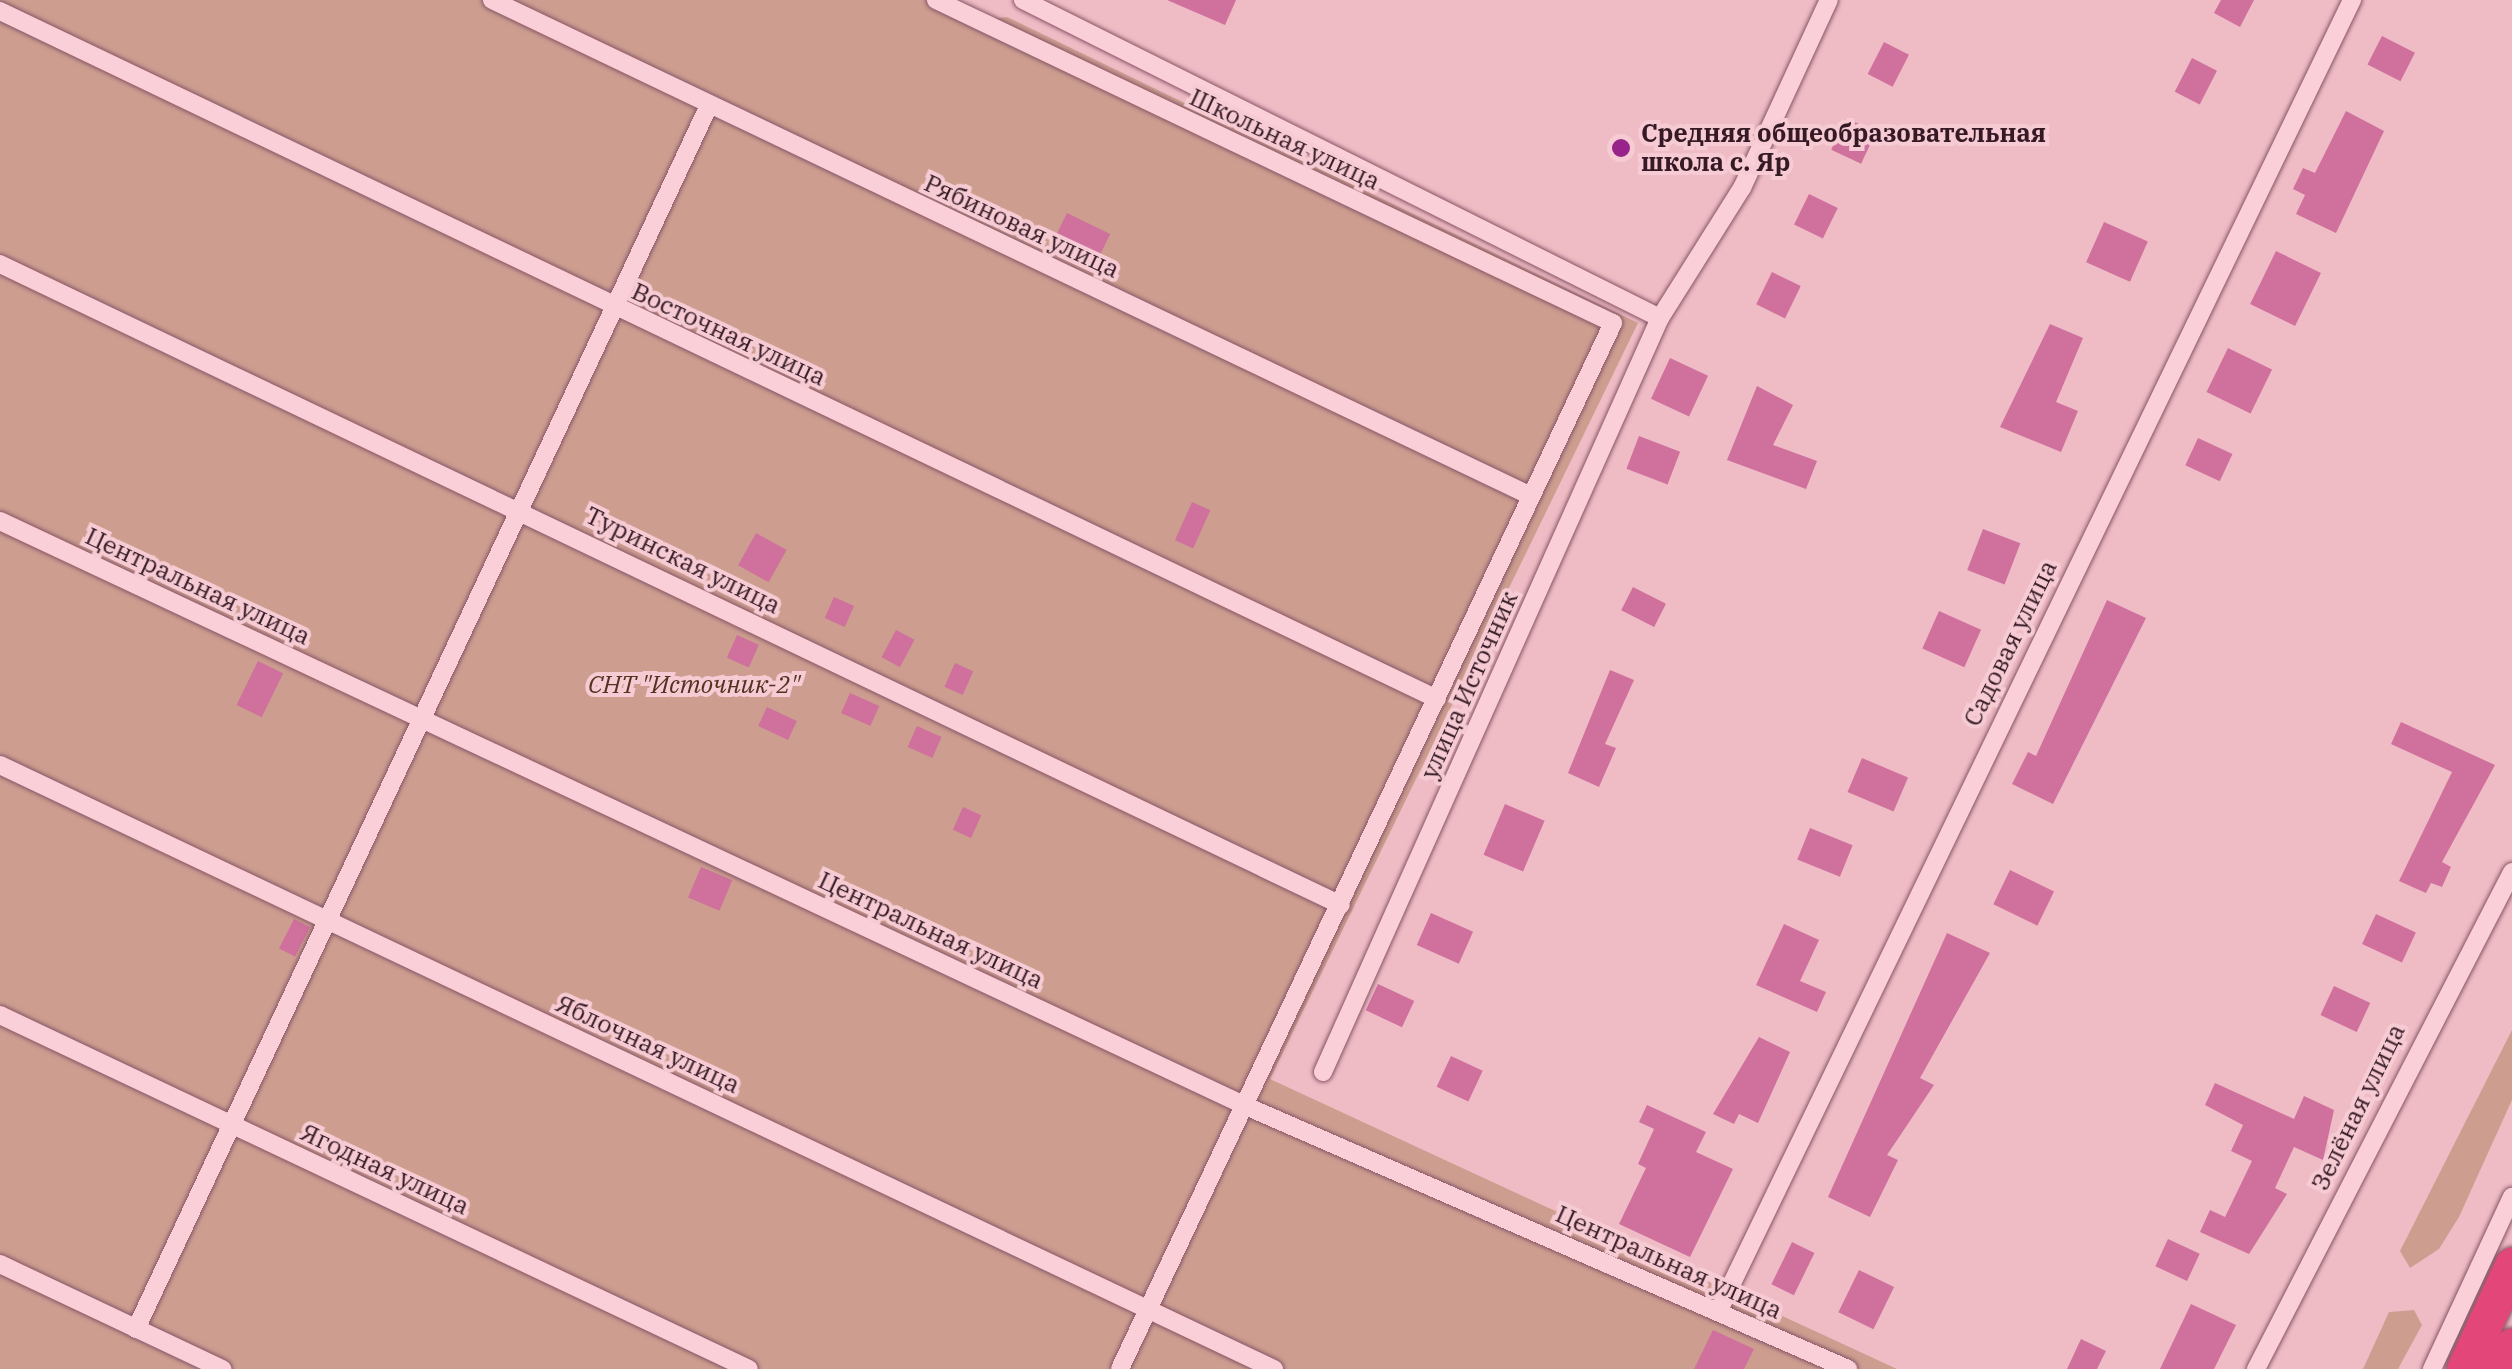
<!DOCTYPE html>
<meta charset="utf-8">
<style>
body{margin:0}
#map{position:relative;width:2512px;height:1369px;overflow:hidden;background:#efbcc5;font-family:"IBM Plex Serif",serif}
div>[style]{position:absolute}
.green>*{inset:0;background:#cd9e90}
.building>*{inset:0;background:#cf709d;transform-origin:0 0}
.roads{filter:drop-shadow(0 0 2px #875567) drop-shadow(0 0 2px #875567)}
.street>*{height:18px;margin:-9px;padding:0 9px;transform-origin:9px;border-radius:9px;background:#facfd7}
.highway>*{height:35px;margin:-17.5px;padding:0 17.5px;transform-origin:17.5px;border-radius:17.5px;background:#e3477a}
.dots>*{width:28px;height:28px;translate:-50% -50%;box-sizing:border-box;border:5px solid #f6cbd3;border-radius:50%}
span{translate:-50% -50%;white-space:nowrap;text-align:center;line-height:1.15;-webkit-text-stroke:8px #f6cbd3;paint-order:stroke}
.poi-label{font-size:25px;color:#351a25;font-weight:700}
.left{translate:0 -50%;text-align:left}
.street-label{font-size:25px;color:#351a25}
.park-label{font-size:25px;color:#523220;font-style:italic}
</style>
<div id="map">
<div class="green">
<i style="clip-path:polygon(0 0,927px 0,964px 22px,1007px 17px,1638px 323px,1270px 1079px,1897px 1369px,0 1369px)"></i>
<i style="clip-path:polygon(2512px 1030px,2512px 1100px,2459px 1217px,2439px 1249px,2410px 1268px,2400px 1251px)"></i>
<i style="clip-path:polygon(2414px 1310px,2422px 1325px,2398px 1369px,2363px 1369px,2389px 1312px)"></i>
</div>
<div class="building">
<i style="clip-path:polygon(1167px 0,1236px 0,1225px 25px)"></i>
<i style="clip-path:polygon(2221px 0,2254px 0,2240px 27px,2214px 13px)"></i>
<i style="left:2382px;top:36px;width:37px;height:32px;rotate:27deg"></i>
<i style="left:1884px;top:42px;width:28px;height:36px;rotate:27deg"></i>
<i style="left:2192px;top:58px;width:28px;height:38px;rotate:27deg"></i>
<i style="clip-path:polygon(2346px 111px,2384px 131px,2336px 233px,2296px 214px,2305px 195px,2293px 189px,2303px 168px,2315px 173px)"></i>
<i style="left:1846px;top:118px;width:33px;height:35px;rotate:25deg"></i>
<i style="left:1809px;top:194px;width:32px;height:34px;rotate:26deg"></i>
<i style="left:1067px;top:213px;width:48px;height:42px;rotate:26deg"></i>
<i style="left:2104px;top:222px;width:48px;height:44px;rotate:24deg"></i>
<i style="left:2276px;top:251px;width:50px;height:59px;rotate:26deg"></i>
<i style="left:1772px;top:272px;width:32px;height:36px;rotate:26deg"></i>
<i style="clip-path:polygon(2050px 324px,2083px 338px,2056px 402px,2078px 411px,2061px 452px,2000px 427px)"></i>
<i style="left:2228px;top:348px;width:49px;height:49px;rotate:26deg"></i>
<i style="left:1670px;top:358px;width:42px;height:45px;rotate:25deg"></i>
<i style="clip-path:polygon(1757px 386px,1793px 405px,1773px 445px,1817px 461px,1806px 489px,1727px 460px)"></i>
<i style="left:1639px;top:436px;width:44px;height:35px;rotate:21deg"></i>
<i style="left:2198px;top:438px;width:38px;height:30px;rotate:25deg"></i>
<i style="left:1192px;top:502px;width:20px;height:42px;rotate:24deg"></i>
<i style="left:1983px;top:529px;width:40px;height:44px;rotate:21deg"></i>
<i style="left:756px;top:533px;width:35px;height:37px;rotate:29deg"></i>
<i style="left:1633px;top:587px;width:37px;height:26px;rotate:27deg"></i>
<i style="left:834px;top:597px;width:22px;height:23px;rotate:24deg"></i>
<i style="clip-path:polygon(2107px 600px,2146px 618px,2053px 804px,2012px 784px,2028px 752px,2036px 756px)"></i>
<i style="left:1939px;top:611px;width:46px;height:41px;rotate:24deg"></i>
<i style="left:896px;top:630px;width:21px;height:31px;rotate:28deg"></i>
<i style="left:737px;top:635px;width:24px;height:25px;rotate:24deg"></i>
<i style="left:258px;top:661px;width:28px;height:49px;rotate:26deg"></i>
<i style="left:955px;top:663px;width:20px;height:26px;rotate:24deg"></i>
<i style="clip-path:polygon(1610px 670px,1634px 680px,1605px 744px,1616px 748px,1599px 787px,1568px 773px)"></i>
<i style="left:850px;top:693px;width:32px;height:22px;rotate:24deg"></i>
<i style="left:767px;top:707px;width:33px;height:21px;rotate:25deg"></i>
<i style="clip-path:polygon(2401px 722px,2495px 765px,2442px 862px,2451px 867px,2442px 887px,2431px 883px,2426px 893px,2399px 881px,2452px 772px,2391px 744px)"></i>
<i style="left:917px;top:726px;width:27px;height:23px;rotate:24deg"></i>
<i style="left:1862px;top:758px;width:50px;height:37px;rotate:23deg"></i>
<i style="left:1505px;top:804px;width:43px;height:55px;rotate:23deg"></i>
<i style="left:963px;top:807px;width:20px;height:25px;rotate:24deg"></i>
<i style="left:1810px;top:828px;width:46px;height:34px;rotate:22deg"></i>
<i style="left:701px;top:867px;width:34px;height:33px;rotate:23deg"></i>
<i style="left:2010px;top:870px;width:49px;height:38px;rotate:26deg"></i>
<i style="left:1431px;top:913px;width:46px;height:35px;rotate:24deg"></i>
<i style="left:2376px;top:914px;width:44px;height:33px;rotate:25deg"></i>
<i style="left:294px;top:919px;width:18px;height:33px;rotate:27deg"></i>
<i style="clip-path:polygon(1784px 924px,1819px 940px,1800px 981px,1826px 992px,1817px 1012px,1756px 985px)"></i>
<i style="clip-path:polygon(1947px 933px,1990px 953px,1920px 1078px,1934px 1085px,1887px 1155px,1898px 1160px,1870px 1217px,1828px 1197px)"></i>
<i style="left:1378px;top:984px;width:40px;height:29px;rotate:25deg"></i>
<i style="left:2334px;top:986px;width:40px;height:32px;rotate:25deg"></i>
<i style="clip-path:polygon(1759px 1037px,1790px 1052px,1758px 1123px,1739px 1114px,1734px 1124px,1713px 1114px)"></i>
<i style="left:1451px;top:1056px;width:35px;height:34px;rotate:25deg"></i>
<i style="clip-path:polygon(2215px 1083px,2294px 1119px,2304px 1096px,2334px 1110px,2323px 1160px,2294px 1147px,2275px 1188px,2287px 1194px,2249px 1254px,2200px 1232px,2210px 1210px,2225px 1217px,2252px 1161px,2231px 1151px,2243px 1125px,2205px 1105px)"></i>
<i style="clip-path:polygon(1647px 1105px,1706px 1132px,1696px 1152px,1733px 1169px,1690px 1257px,1619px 1224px,1646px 1168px,1638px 1164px,1654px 1129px,1639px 1122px)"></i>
<i style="left:2168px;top:1239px;width:35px;height:30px;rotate:25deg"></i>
<i style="left:1792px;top:1242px;width:25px;height:47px;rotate:26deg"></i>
<i style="left:1859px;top:1270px;width:39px;height:47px;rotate:26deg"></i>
<i style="clip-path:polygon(2191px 1304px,2236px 1325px,2214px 1369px,2160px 1369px)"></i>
<i style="clip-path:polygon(1713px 1330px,1754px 1349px,1744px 1369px,1694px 1369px)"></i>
<i style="clip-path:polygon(2081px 1339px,2106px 1351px,2097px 1369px,2067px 1369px)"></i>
</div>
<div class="roads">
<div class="street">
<i style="left:492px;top:0;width:1151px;rotate:25.52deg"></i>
<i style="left:936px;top:0;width:750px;rotate:25.51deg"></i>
<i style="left:1613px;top:323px;width:1156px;rotate:115.24deg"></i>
<i style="left:1023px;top:0;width:712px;rotate:26.53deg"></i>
<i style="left:0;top:11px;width:1593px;rotate:25.58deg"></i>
<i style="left:0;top:264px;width:1486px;rotate:25.55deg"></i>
<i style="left:0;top:521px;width:1379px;rotate:25.15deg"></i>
<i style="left:1248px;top:1107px;width:655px;rotate:23.59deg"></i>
<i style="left:0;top:765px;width:1410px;rotate:25.37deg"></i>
<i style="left:0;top:1015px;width:828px;rotate:25.3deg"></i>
<i style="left:1323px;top:1072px;width:826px;rotate:-65.92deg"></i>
<i style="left:1660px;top:318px;width:154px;rotate:-57.8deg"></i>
<i style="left:1742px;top:188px;width:207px;rotate:-65.2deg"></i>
<i style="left:0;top:1264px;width:246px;rotate:25.3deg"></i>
<i style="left:1719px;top:1310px;width:1455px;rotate:-64.21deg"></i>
<i style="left:136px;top:1329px;width:1351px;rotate:-64.91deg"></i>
<i style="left:2256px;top:1369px;width:559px;rotate:-62.75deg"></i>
<i style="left:2432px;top:1369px;width:190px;rotate:-65.1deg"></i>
</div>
<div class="highway">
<i style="left:2464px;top:1369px;width:115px;rotate:-65.2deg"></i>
<i style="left:2501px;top:1369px;width:26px;rotate:-65deg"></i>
</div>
</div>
<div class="dots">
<i style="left:1621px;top:148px;background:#97238b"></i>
</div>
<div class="poi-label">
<span class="left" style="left:1641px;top:148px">Средняя общеобразовательная<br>школа с. Яр</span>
</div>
<div class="street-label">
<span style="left:1285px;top:139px;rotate:25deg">Школьная улица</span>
<span style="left:1022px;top:226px;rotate:25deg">Рябиновая улица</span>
<span style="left:729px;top:334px;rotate:25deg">Восточная улица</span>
<span style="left:683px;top:560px;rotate:26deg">Туринская улица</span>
<span style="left:198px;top:586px;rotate:25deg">Центральная улица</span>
<span style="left:2010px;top:643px;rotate:-64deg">Садовая улица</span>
<span style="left:1469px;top:685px;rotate:-66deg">улица Источник</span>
<span style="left:931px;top:930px;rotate:25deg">Центральная улица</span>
<span style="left:648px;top:1044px;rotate:25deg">Яблочная улица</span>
<span style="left:2358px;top:1107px;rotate:-64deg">Зелёная улица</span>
<span style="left:385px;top:1169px;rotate:25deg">Ягодная улица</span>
<span style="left:1669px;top:1262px;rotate:24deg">Центральная улица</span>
</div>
<div class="park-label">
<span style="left:694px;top:684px">СНТ "Источник-2"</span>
</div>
</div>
